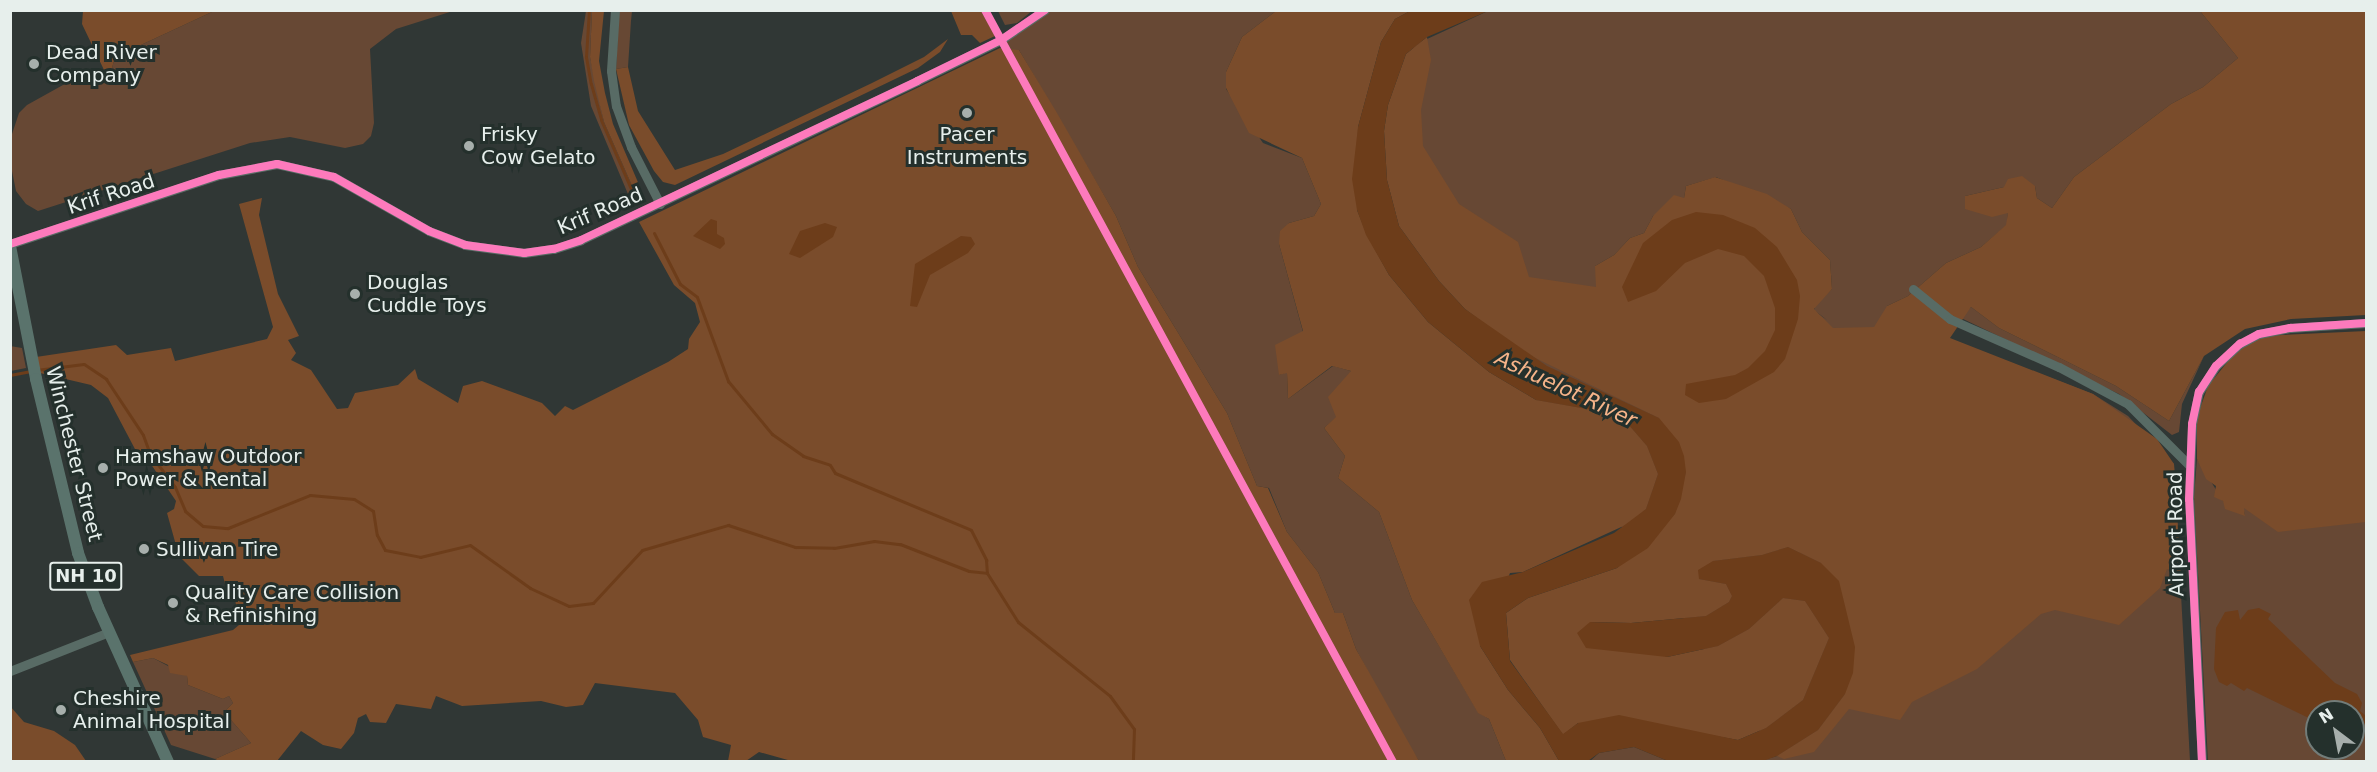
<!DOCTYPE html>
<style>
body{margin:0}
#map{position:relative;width:2377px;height:772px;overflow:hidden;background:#303735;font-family:"DejaVu Sans",sans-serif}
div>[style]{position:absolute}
.green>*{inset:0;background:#674834}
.forest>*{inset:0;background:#7a4c2b}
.water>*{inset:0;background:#6d3d1a}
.stream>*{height:3px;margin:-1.5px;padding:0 1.5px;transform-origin:1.5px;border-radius:1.5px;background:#6d3d1a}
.minor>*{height:9px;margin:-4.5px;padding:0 4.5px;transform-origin:4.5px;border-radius:4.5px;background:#586b65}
.major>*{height:12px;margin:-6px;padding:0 6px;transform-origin:6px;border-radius:6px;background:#5a736c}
.cycleway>*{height:8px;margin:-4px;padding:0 4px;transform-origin:4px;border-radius:4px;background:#fd7abc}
.dots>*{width:16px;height:16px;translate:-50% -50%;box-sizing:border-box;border:3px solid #24302c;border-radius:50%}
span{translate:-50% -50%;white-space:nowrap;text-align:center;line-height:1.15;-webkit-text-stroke:6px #24302c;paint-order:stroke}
.shield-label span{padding:2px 4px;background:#24302c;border:2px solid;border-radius:4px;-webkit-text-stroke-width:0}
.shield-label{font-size:18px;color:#e7efec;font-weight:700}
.poi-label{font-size:20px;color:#e7efec}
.left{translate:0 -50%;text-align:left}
.street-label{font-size:20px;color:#e7efec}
.water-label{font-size:21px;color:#f6b489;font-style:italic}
.frame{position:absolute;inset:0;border:12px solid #e7efec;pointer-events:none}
.north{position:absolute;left:2305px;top:700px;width:60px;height:60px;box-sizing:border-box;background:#24302c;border:2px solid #727c79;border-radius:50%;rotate:328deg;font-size:16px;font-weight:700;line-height:24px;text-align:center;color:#e7efec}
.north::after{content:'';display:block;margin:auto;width:21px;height:27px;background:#a7afac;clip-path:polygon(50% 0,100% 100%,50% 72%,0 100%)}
</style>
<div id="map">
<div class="green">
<i style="clip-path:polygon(214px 11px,453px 11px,396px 29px,370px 49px,374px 123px,371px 136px,363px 144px,345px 148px,290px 137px,250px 143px,38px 211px,26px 204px,16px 191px,11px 166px,10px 140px,19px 113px,27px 105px,81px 75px,112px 68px,115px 57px)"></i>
<i style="clip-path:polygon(586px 11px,592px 11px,590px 57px,604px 122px,637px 197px,633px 206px,591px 106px,581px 43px)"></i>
<i style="clip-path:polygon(619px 11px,632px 11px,631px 21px,628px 67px,616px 69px)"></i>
<i style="clip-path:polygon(998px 11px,1032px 11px,1017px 23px,1005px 25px)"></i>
<i style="clip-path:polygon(1050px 11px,1276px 11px,1242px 37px,1226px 72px,1226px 89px,1263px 143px,1302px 158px,1321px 204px,1314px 216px,1289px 223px,1279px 244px,1303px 332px,1279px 375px,1287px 372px,1288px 399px,1333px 366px,1351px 371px,1337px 417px,1324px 428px,1345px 456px,1338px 478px,1379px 512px,1412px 600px,1478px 712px,1489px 719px,1506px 761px,1419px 761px,1401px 734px,1356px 649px,1343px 613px,1335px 613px,1318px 572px,1287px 532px,1269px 488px,1257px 486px,1227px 413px,1138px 267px,1116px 216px,1019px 50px,1009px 51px,1004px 41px)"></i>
<i style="clip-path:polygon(evenodd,1488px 11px,2200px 11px,2238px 58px,2203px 87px,2171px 104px,2074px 177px,2052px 208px,2037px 198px,2035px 186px,2004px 187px,1965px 196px,2008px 213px,2007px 225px,1981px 247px,1946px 263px,1908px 296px,1887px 306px,1912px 325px,2093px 394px,2128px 416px,2174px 464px,2190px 761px,1760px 761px,1777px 756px,1387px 180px,1414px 45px,1488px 11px,1716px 177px,1791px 209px,1802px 232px,1830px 260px,1832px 289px,1817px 302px,1814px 310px,1827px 320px,1764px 276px,1595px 266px,1614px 255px,1630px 238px,1644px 233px,1653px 216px,1684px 198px,1686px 186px,1716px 177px)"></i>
<i style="clip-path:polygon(1971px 307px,1999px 328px,2116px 386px,2169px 421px,2204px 356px,2182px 404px,2179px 432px,2172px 435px,2119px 394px,1961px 318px)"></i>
<i style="clip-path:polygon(10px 346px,22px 348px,26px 368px,11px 371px)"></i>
<i style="clip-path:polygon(evenodd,2197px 459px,2223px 501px,2245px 515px,2243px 507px,2340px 522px,2366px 522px,2366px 761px,2208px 761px,2194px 497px,2197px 459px,2317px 712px,2353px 712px,2353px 748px,2317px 748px,2317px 712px)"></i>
<i style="clip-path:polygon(153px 658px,187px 676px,188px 685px,223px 699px,229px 696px,233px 703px,224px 712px,251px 743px,215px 759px,171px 745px,133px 662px)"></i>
<i style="clip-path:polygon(1634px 747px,1668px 761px,1589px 762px,1599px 753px)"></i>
</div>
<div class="forest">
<i style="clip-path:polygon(83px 11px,83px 10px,214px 11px,115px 57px,112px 68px,104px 70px,82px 24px)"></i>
<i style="clip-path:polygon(592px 11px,604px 11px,599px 61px,605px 93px,613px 124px,640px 187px,637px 197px,604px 122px,594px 81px,590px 57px)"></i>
<i style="clip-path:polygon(951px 11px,981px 11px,995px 36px,980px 43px,972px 35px,961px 35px)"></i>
<i style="clip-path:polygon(1276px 11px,1410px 11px,1395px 19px,1381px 42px,1358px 127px,1357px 210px,1367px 235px,1389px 275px,1428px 322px,1489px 372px,1536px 400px,1605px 412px,1628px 424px,1647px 446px,1658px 474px,1646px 509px,1630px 523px,1523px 572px,1510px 573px,1480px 646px,1508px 690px,1540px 728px,1559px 761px,1506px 761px,1489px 719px,1478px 713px,1412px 600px,1379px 512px,1338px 478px,1345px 456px,1324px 428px,1336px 417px,1328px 397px,1351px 371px,1332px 366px,1288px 399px,1287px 373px,1279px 375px,1275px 345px,1303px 331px,1279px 244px,1280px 231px,1289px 223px,1314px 216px,1321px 204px,1302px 158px,1249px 133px,1226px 88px,1226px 72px,1242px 37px)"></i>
<i style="clip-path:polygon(2200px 11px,2366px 11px,2366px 315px,2291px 319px,2245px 329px,2204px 356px,2169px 421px,2116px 386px,1999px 328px,1971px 307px,1950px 338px,2093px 394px,2157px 439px,2174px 464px,2181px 575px,2167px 569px,2160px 588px,2119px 625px,2055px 610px,2041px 614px,1977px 669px,1912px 702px,1900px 720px,1849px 709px,1814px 752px,1784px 759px,1777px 756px,1818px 730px,1845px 694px,1821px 563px,1788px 547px,1762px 555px,1713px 561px,1699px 579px,1726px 584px,1732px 596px,1729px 602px,1706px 616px,1631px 623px,1590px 622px,1667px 657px,1718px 646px,1749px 629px,1783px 598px,1805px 601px,1829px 638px,1803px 700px,1766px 728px,1738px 740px,1683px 730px,1578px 723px,1563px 735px,1510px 660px,1506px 613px,1528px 598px,1617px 568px,1675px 514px,1686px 472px,1659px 418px,1521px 351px,1465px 309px,1439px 281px,1399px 226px,1387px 180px,1384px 131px,1388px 105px,1406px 54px,1427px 37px,1431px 60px,1421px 110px,1423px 146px,1459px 204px,1518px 242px,1529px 277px,1596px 287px,1595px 266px,1614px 255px,1630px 238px,1644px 233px,1653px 216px,1674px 195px,1684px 198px,1686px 186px,1715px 177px,1767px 194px,1791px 209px,1802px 232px,1830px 260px,1832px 289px,1814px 309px,1833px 328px,1874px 327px,1887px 306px,1908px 296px,1946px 263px,1981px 247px,2006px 225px,2008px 213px,1992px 217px,1965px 209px,1965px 196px,2004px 187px,2008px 179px,2022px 176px,2035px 186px,2037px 198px,2052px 208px,2074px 177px,2171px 104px,2203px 87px,2238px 58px)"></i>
<i style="clip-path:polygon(948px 39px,940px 52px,918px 68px,675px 185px,663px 182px,654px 171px,629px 125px,616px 69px,628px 67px,638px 111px,675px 170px,723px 154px,872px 83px,924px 57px)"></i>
<i style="clip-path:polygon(1000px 48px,1019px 50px,1057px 113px,1116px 216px,1138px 267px,1227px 413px,1257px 486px,1268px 488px,1287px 532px,1318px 572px,1335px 613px,1343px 613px,1356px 649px,1419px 761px,795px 762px,759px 752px,746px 761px,728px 761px,731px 745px,703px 737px,698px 720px,675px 693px,595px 683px,583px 705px,566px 707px,541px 701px,462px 706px,436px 696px,431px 709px,396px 704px,386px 723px,370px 722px,366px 714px,358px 718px,354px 733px,341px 749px,323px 745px,301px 731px,277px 761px,219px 761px,215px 759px,251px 743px,224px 712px,233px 703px,229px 696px,223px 699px,188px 685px,187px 676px,170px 673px,168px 665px,153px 658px,133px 662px,130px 655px,233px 630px,239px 625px,234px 592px,227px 592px,223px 576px,199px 576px,179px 556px,167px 513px,174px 509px,176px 501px,144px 454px,136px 451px,108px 398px,91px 385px,40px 373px,36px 357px,116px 345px,127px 355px,171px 348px,175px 361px,267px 339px,273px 327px,239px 204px,262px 198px,259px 215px,278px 294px,299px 336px,288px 340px,296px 353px,291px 360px,311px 370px,337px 409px,348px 408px,355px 393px,398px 385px,415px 369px,418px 379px,458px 403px,463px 386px,482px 381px,542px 403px,555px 416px,565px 406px,573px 410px,668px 362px,688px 349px,689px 339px,700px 322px,695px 303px,674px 285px,639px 222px)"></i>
<i style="clip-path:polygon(2366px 331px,2366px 522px,2278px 532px,2244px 508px,2245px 516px,2225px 509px,2223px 501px,2214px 497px,2216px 486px,2206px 479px,2197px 459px,2197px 417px,2208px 386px,2233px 355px,2260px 336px)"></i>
<i style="clip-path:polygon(10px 706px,24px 722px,54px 731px,75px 745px,86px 761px,11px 761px)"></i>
</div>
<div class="water">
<i style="clip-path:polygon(1410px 11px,1488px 11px,1427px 37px,1406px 54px,1388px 105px,1384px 131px,1387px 180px,1399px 226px,1439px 281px,1465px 309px,1547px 366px,1659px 418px,1679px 442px,1684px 456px,1686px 472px,1681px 499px,1675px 514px,1648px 548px,1617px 568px,1528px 598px,1506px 613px,1510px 661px,1563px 734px,1578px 723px,1619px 715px,1738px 740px,1766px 728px,1803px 700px,1829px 638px,1805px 601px,1783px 598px,1749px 629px,1718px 646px,1667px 657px,1586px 648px,1577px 633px,1590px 622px,1631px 623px,1706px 616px,1729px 602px,1732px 596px,1726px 584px,1699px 579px,1698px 570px,1713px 561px,1762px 555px,1788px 547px,1821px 563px,1839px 581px,1855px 647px,1853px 673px,1845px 694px,1818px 730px,1777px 756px,1760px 762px,1668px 761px,1634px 747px,1599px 753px,1588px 761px,1559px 761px,1540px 728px,1508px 690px,1480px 646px,1469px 600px,1482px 582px,1523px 572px,1614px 533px,1646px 509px,1658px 474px,1647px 446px,1628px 424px,1604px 412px,1536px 400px,1489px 372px,1428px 322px,1389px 275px,1366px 235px,1357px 210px,1352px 179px,1358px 127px,1381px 42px,1395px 19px)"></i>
<i style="clip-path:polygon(1696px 212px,1723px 215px,1755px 228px,1777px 247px,1797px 280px,1800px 296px,1798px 319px,1785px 359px,1774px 372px,1726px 399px,1699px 403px,1685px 395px,1686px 384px,1735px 375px,1748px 368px,1765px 351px,1775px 330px,1775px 308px,1764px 276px,1744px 256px,1718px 249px,1685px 263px,1656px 291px,1628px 302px,1622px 287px,1643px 243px,1672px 220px)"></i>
<i style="clip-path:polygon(711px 219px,717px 221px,717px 234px,724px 238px,725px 244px,720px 249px,693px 236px)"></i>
<i style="clip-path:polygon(825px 223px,837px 227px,833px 237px,800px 258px,789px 254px,800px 231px)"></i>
<i style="clip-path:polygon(961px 236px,971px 237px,975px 244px,968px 253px,930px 275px,917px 307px,910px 306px,915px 264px)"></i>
<i style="clip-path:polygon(2259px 608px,2271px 614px,2268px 619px,2335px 683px,2357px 694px,2362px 703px,2360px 711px,2366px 716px,2366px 731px,2353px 739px,2353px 712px,2317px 712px,2317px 722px,2247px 688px,2244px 691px,2231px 683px,2227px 686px,2219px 682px,2214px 669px,2216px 628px,2225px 612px,2238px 610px,2240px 620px,2248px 610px)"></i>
</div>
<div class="stream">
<i style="left:589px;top:10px;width:47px;rotate:93.7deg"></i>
<i style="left:586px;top:57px;width:27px;rotate:80deg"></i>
<i style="left:591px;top:84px;width:37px;rotate:74deg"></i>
<i style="left:601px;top:120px;width:77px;rotate:66.4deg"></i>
<i style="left:654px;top:233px;width:57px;rotate:63deg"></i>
<i style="left:680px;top:284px;width:21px;rotate:37deg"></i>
<i style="left:697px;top:297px;width:90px;rotate:69.7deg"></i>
<i style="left:728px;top:381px;width:69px;rotate:50.3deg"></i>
<i style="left:772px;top:434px;width:38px;rotate:35deg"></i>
<i style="left:803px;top:456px;width:28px;rotate:18deg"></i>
<i style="left:830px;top:465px;width:9px;rotate:58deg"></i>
<i style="left:835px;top:473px;width:147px;rotate:22.7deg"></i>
<i style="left:971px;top:530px;width:34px;rotate:63deg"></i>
<i style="left:986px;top:560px;width:13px;rotate:86deg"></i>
<i style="left:36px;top:370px;width:48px;rotate:-7.1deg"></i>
<i style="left:84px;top:364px;width:27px;rotate:34deg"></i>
<i style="left:106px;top:379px;width:67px;rotate:56.5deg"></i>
<i style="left:143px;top:435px;width:20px;rotate:70deg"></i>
<i style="left:150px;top:454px;width:41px;rotate:52.9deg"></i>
<i style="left:175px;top:487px;width:26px;rotate:67deg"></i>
<i style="left:185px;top:511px;width:23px;rotate:40deg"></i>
<i style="left:203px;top:526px;width:25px;rotate:5deg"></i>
<i style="left:228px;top:528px;width:88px;rotate:-21.9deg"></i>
<i style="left:310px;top:495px;width:44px;rotate:5.2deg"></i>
<i style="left:354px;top:499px;width:22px;rotate:32deg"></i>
<i style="left:373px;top:511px;width:24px;rotate:81deg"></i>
<i style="left:377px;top:535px;width:17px;rotate:62deg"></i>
<i style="left:385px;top:550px;width:36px;rotate:11deg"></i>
<i style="left:420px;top:557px;width:51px;rotate:-13.5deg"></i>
<i style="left:470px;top:545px;width:74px;rotate:35.6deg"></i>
<i style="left:530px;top:588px;width:43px;rotate:24.8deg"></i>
<i style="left:569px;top:606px;width:24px;rotate:-7deg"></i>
<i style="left:593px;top:603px;width:72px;rotate:-47.2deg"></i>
<i style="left:642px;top:550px;width:90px;rotate:-16.2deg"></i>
<i style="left:728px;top:525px;width:71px;rotate:18.2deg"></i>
<i style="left:795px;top:547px;width:39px;rotate:1deg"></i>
<i style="left:834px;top:548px;width:41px;rotate:-9.9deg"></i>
<i style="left:874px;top:541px;width:26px;rotate:7deg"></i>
<i style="left:900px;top:544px;width:74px;rotate:21.4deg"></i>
<i style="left:969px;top:571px;width:18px;rotate:6deg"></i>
<i style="left:987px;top:573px;width:58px;rotate:57.7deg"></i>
<i style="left:1018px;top:622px;width:118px;rotate:38.8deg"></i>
<i style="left:1110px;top:696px;width:41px;rotate:54deg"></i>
<i style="left:1134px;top:729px;width:33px;rotate:92deg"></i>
<i style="left:10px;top:375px;width:20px;rotate:-11deg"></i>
</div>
<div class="minor">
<i style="left:615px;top:10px;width:61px;rotate:93.8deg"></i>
<i style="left:611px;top:71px;width:35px;rotate:82deg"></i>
<i style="left:616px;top:106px;width:44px;rotate:69.9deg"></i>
<i style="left:631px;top:147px;width:64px;rotate:63deg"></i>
<i style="left:10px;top:244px;width:220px;rotate:-18.3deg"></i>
<i style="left:219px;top:175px;width:59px;rotate:-10.7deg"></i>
<i style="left:277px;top:164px;width:58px;rotate:12.8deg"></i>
<i style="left:334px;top:177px;width:109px;rotate:29.6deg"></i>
<i style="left:429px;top:231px;width:39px;rotate:21deg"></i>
<i style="left:465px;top:245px;width:60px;rotate:7.7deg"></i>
<i style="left:524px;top:253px;width:30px;rotate:-8deg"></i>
<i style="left:554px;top:249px;width:28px;rotate:-18deg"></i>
<i style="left:581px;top:240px;width:372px;rotate:-25.3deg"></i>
<i style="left:917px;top:81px;width:93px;rotate:-26deg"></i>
<i style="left:1001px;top:40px;width:53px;rotate:-34.3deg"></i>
<i style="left:1913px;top:289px;width:48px;rotate:39deg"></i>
<i style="left:1950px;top:319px;width:119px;rotate:23.8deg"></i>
<i style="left:2059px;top:367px;width:78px;rotate:28.2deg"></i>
<i style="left:2128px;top:404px;width:88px;rotate:45deg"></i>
<i style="left:10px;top:671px;width:106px;rotate:-21.5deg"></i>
<i style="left:2202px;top:762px;width:262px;rotate:-92.8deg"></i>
<i style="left:2189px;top:500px;width:76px;rotate:-87.7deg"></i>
<i style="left:2192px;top:424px;width:33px;rotate:-78deg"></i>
<i style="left:2199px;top:392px;width:31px;rotate:-57deg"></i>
<i style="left:2216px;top:366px;width:33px;rotate:-43deg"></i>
<i style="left:2240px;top:344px;width:21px;rotate:-28deg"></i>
<i style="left:2259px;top:334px;width:32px;rotate:-11deg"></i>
<i style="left:2290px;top:328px;width:76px;rotate:-3.8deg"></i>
</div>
<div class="major">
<i style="left:10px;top:246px;width:136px;rotate:78.9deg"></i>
<i style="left:36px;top:379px;width:179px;rotate:76.4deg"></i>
<i style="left:78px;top:553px;width:58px;rotate:69.7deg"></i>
<i style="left:98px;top:607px;width:170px;rotate:65.7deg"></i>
</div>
<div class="cycleway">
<i style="left:985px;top:10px;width:856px;rotate:61.52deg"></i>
<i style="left:10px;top:244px;width:220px;rotate:-18.3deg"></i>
<i style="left:219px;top:175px;width:59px;rotate:-10.7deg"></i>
<i style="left:277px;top:164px;width:58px;rotate:12.8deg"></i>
<i style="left:334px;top:177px;width:109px;rotate:29.6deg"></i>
<i style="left:429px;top:231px;width:39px;rotate:21deg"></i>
<i style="left:465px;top:245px;width:60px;rotate:7.7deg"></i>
<i style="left:524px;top:253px;width:30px;rotate:-8deg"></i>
<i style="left:554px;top:249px;width:28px;rotate:-18deg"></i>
<i style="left:581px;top:240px;width:372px;rotate:-25.3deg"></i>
<i style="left:917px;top:81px;width:93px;rotate:-26deg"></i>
<i style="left:1001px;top:40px;width:53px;rotate:-34.3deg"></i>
<i style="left:2202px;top:762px;width:262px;rotate:-92.8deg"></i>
<i style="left:2189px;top:500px;width:76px;rotate:-87.7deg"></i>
<i style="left:2192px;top:424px;width:33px;rotate:-78deg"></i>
<i style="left:2199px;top:392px;width:31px;rotate:-57deg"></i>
<i style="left:2216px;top:366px;width:33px;rotate:-43deg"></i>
<i style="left:2240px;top:344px;width:21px;rotate:-28deg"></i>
<i style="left:2259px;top:334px;width:32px;rotate:-11deg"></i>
<i style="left:2290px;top:328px;width:76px;rotate:-3.8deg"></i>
</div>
<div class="dots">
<i style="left:34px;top:64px;background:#a7afac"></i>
<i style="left:967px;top:113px;background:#a7afac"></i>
<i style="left:469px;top:146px;background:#a7afac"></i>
<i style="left:355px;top:294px;background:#a7afac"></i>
<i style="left:103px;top:468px;background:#a7afac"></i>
<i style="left:144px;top:549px;background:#a7afac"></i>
<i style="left:173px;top:603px;background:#a7afac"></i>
<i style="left:61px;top:710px;background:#a7afac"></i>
</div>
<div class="shield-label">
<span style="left:86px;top:576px">NH 10</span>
</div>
<div class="poi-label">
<span class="left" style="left:46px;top:64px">Dead River<br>Company</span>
<span class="left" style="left:481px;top:146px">Frisky<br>Cow Gelato</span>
<span style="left:967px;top:146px">Pacer<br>Instruments</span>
<span class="left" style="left:367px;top:294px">Douglas<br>Cuddle Toys</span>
<span class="left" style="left:115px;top:468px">Hamshaw Outdoor<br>Power &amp; Rental</span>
<span class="left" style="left:156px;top:549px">Sullivan Tire</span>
<span class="left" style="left:185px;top:604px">Quality Care Collision<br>&amp; Refinishing</span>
<span class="left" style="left:73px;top:710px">Cheshire<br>Animal Hospital</span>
</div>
<div class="street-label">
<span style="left:111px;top:194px;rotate:-18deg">Krif Road</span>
<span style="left:600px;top:211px;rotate:-23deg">Krif Road</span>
<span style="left:74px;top:454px;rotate:76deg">Winchester Street</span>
<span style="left:2176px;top:534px;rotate:-91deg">Airport Road</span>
</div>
<div class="water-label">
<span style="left:1566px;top:389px;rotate:25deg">Ashuelot River</span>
</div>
<div class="frame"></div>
<div class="north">N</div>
</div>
